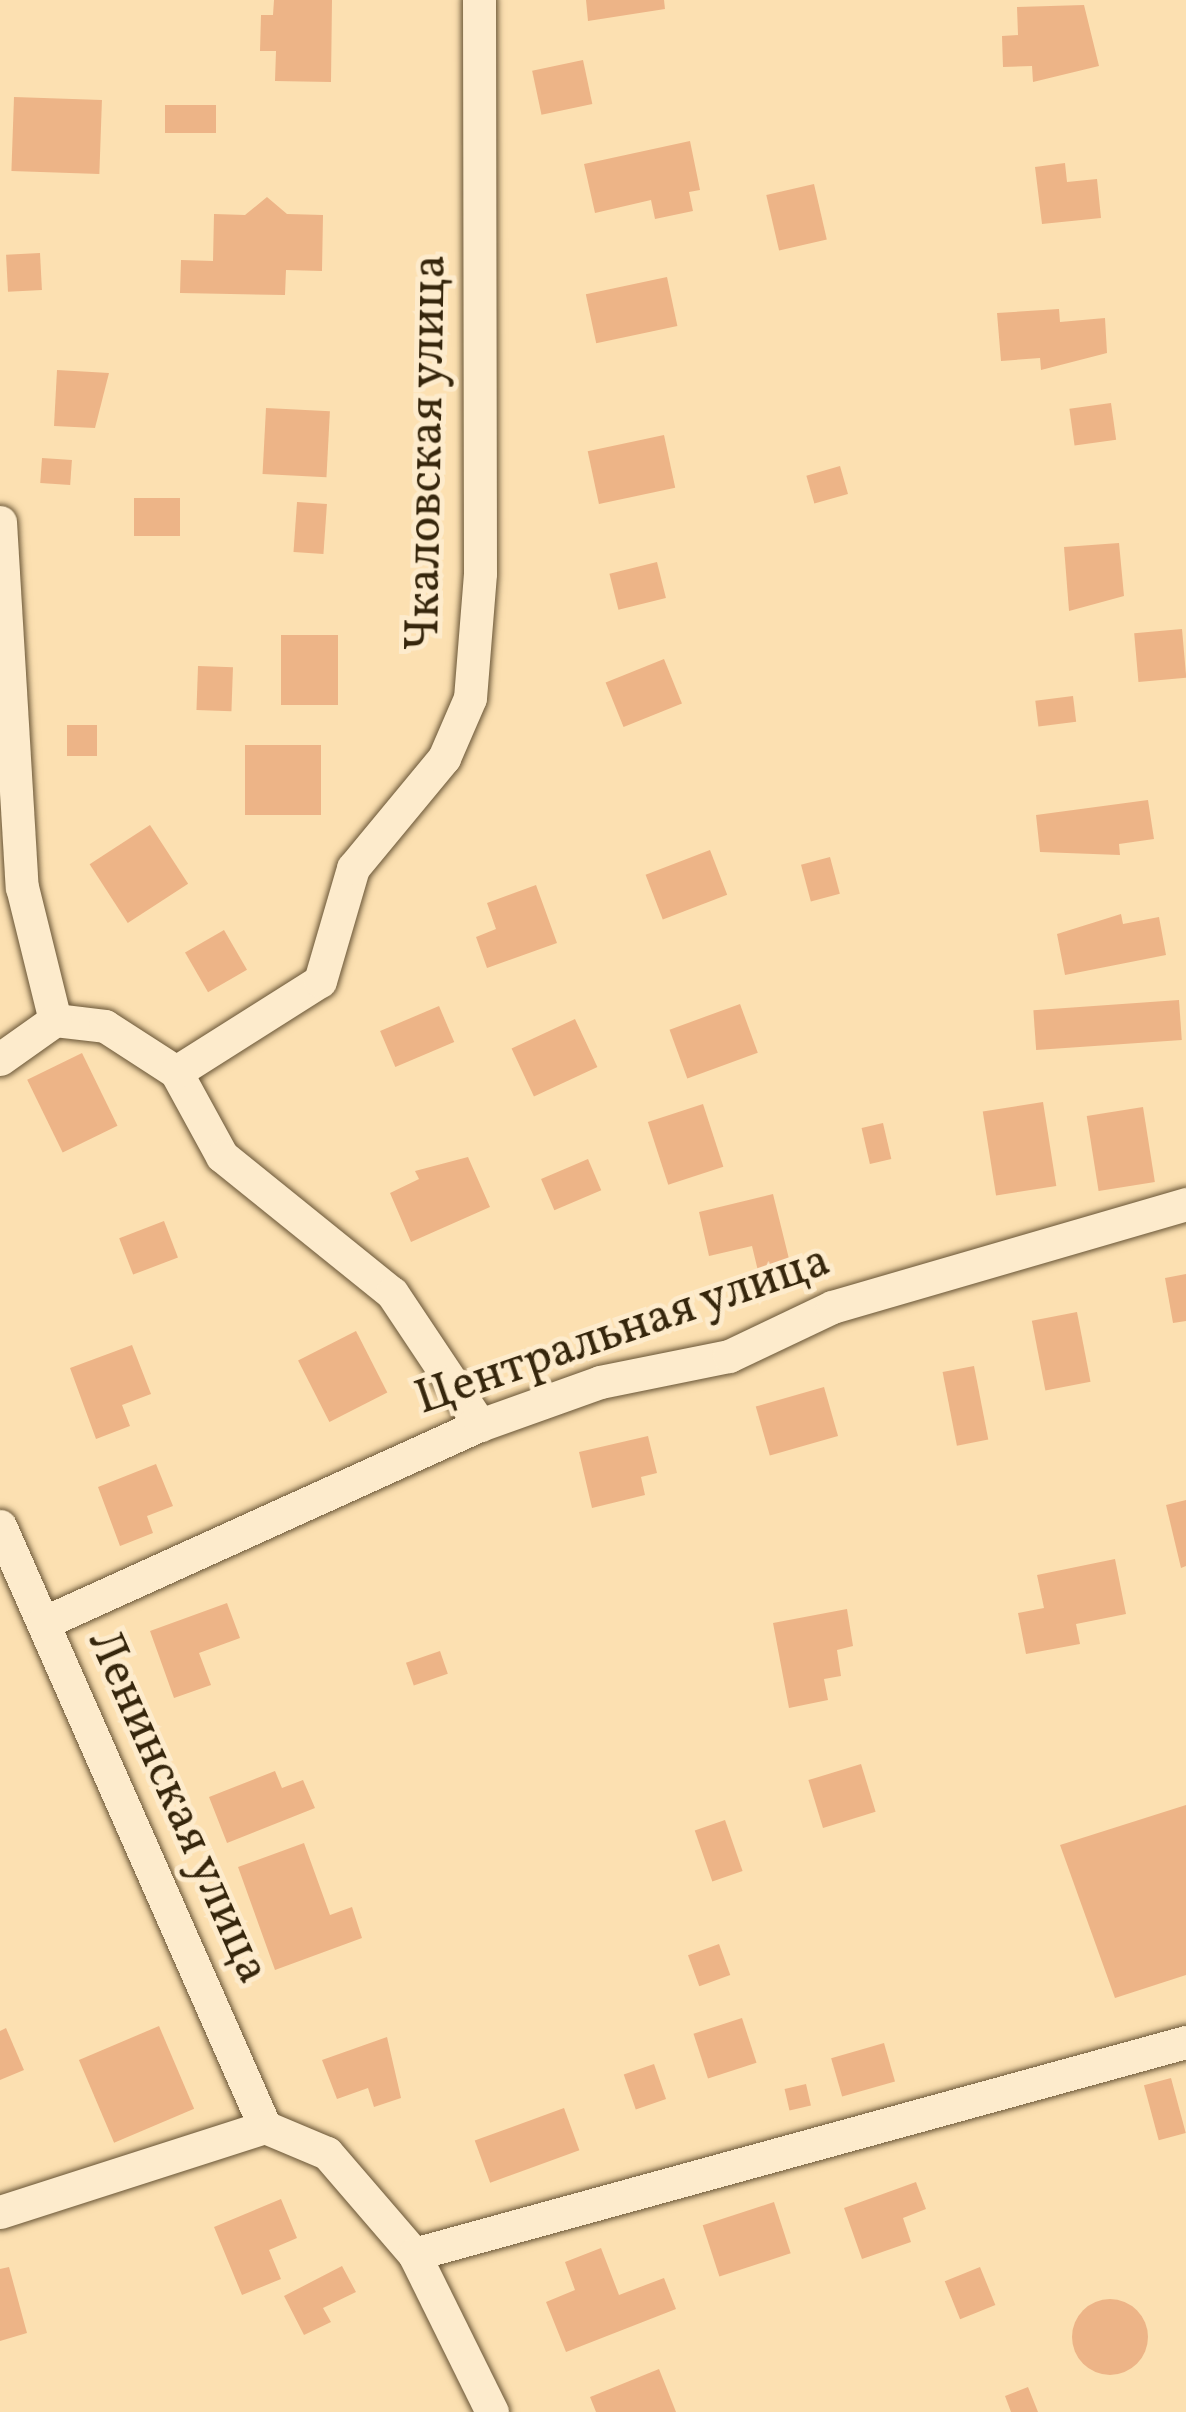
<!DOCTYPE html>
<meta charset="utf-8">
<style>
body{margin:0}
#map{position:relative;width:1186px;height:2412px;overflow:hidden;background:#fce0b1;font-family:Vollkorn,serif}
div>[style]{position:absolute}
.building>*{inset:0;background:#edb487;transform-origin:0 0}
.round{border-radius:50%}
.roads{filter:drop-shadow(0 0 3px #685435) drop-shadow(0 0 3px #685435)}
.minor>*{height:33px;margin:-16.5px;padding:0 16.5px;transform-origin:16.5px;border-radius:16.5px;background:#fdebcc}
span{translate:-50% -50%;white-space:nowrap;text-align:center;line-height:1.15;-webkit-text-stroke:10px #fdebcc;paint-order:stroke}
.street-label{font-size:48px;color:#36260c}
</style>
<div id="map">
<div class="building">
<i style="clip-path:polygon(274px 0,332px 0,331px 82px,275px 81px,276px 51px,260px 51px,261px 15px,273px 15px)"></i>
<i style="clip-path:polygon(586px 0,664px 0,665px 9px,588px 21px)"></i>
<i style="clip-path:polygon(1084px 5px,1099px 66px,1033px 82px,1032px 66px,1003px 67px,1002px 36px,1018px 35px,1017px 7px)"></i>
<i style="left:583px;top:60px;width:45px;height:52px;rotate:78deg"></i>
<i style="left:14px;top:97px;width:88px;height:74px;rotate:2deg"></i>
<i style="left:165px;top:105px;width:51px;height:28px"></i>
<i style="clip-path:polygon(690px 141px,700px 190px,689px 192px,693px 211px,655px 219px,651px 200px,595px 213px,584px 164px)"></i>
<i style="clip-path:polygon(1065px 163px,1067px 182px,1097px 179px,1101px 218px,1042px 224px,1035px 167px)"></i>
<i style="left:814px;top:184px;width:57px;height:49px;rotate:77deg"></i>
<i style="clip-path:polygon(267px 197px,287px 214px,323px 215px,322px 271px,286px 270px,285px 295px,180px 293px,181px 260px,213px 261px,214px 214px,245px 215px)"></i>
<i style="left:40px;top:253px;width:37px;height:34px;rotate:87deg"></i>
<i style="left:667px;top:277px;width:50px;height:83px;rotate:78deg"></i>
<i style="clip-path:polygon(1059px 309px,1060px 322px,1105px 318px,1107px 353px,1041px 370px,1040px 358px,1001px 361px,997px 313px)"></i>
<i style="clip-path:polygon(57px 370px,109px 373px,95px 428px,54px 426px)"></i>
<i style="left:1111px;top:403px;width:37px;height:42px;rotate:82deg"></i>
<i style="left:266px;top:408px;width:64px;height:66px;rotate:3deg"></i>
<i style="left:664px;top:435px;width:54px;height:78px;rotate:78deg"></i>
<i style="left:42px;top:458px;width:30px;height:25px;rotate:4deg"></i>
<i style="left:840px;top:466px;width:29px;height:35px;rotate:74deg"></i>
<i style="left:134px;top:498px;width:46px;height:38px"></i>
<i style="left:297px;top:502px;width:30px;height:50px;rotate:4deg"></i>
<i style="clip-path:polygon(1119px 543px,1124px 596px,1069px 611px,1064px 547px)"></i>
<i style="left:657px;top:562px;width:37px;height:49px;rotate:76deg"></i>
<i style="left:1182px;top:629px;width:49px;height:48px;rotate:85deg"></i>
<i style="left:338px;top:635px;width:70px;height:57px;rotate:90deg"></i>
<i style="left:664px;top:659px;width:48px;height:63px;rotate:68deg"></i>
<i style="left:198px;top:666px;width:35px;height:44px;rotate:2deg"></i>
<i style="left:1073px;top:696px;width:26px;height:38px;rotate:83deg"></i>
<i style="left:67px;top:725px;width:30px;height:31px"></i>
<i style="left:245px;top:745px;width:76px;height:70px"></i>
<i style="clip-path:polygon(1148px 800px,1154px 839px,1119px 844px,1120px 855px,1040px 852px,1036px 815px)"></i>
<i style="left:150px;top:825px;width:70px;height:72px;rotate:57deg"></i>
<i style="left:710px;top:850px;width:48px;height:69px;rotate:69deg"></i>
<i style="left:830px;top:857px;width:38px;height:30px;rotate:75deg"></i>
<i style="clip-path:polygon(536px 885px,557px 943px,487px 968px,476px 937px,496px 929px,487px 903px)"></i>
<i style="clip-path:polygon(1121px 914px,1123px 924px,1159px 917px,1166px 955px,1065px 975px,1057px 934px)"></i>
<i style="left:224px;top:930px;width:46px;height:45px;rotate:60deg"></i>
<i style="left:1179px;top:1000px;width:40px;height:146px;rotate:86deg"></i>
<i style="left:740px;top:1004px;width:52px;height:75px;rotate:70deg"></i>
<i style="left:439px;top:1006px;width:39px;height:64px;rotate:67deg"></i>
<i style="left:575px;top:1019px;width:53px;height:70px;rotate:65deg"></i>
<i style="left:82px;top:1053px;width:81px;height:61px;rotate:64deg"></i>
<i style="left:1043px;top:1102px;width:85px;height:61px;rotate:81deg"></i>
<i style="left:703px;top:1104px;width:66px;height:58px;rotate:72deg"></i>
<i style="left:1143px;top:1107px;width:76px;height:57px;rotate:81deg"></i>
<i style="left:883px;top:1123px;width:37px;height:22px;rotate:77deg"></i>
<i style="clip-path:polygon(468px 1157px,490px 1207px,411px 1242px,390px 1193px,419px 1179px,415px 1171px)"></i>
<i style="left:588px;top:1159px;width:34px;height:51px;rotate:67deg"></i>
<i style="clip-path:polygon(773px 1194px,790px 1263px,758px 1271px,752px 1246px,709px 1256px,699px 1212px)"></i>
<i style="left:164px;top:1221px;width:39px;height:48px;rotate:69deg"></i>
<i style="clip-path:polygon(1186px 1274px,1186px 1321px,1173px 1323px,1165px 1278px)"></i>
<i style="left:1077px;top:1312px;width:71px;height:46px;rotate:79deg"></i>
<i style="left:356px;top:1331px;width:69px;height:65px;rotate:63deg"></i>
<i style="clip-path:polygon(132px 1345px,151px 1394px,122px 1405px,130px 1426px,96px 1439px,70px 1368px)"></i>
<i style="left:974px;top:1366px;width:75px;height:32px;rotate:79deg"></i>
<i style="left:824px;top:1387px;width:51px;height:71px;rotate:74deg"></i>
<i style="clip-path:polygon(648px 1436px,657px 1473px,641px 1477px,645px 1495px,592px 1508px,579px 1452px)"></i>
<i style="clip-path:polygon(156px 1464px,173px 1506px,147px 1516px,153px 1533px,120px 1546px,98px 1487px)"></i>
<i style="clip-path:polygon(1186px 1500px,1186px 1566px,1181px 1568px,1166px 1505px)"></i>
<i style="clip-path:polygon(1115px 1559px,1126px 1614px,1076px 1624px,1080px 1644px,1026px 1654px,1018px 1613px,1044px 1608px,1037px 1575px)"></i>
<i style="clip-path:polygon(227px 1603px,240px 1638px,199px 1653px,211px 1685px,174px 1698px,150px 1631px)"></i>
<i style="clip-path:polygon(847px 1609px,853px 1646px,837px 1650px,841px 1676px,824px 1679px,828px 1700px,789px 1708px,773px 1623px)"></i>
<i style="left:440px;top:1651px;width:24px;height:36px;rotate:71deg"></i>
<i style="left:861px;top:1764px;width:50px;height:55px;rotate:73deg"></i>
<i style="clip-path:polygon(275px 1771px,282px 1788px,303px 1780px,315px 1808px,227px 1843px,209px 1797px)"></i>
<i style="clip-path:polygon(1186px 1805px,1186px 1975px,1115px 1998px,1060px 1845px)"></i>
<i style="left:725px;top:1820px;width:54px;height:32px;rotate:71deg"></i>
<i style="clip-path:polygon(304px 1843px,330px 1915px,352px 1907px,362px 1938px,275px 1970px,238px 1867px)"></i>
<i style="left:719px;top:1944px;width:33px;height:33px;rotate:70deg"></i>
<i style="left:742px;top:2018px;width:47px;height:51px;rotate:72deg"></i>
<i style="left:159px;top:2026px;width:90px;height:87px;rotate:67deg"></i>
<i style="clip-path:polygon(6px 2028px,24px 2070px,0 2080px,0 2031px)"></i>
<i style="clip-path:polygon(387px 2037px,401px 2098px,374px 2107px,368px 2088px,337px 2099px,322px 2060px)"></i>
<i style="left:884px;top:2043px;width:40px;height:55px;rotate:74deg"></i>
<i style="left:654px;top:2064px;width:37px;height:32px;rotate:71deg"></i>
<i style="left:1171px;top:2078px;width:57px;height:28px;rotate:75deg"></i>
<i style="left:806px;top:2084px;width:22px;height:22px;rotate:77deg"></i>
<i style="left:564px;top:2108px;width:45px;height:95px;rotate:70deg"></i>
<i style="clip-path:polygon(916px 2182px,926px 2209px,903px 2218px,911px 2242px,862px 2259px,844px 2208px)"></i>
<i style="clip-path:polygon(281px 2199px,297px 2238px,269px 2250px,281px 2279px,242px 2295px,214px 2227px)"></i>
<i style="left:774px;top:2202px;width:54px;height:75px;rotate:72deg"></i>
<i style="clip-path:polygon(601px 2248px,619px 2295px,664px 2278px,676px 2309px,566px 2352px,546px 2302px,575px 2290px,565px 2262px)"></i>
<i style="clip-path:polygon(342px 2266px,356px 2292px,323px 2308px,331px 2322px,304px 2335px,284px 2296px)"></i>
<i style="clip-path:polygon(9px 2267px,27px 2333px,0 2341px,0 2269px)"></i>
<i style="left:980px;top:2267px;width:41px;height:38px;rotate:68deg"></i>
<i class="round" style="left:1072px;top:2299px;width:76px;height:76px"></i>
<i style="clip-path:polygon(659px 2369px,676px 2412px,596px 2412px,590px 2397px)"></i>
<i style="clip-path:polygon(1028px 2387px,1038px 2412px,1011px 2412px,1005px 2396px)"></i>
</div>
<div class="roads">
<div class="minor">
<i style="left:0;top:522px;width:366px;rotate:86.6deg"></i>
<i style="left:22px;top:887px;width:137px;rotate:76.1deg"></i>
<i style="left:55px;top:1020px;width:50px;rotate:6.8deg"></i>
<i style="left:105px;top:1026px;width:85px;rotate:32.9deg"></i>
<i style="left:176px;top:1072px;width:96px;rotate:61.3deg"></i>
<i style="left:222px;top:1156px;width:218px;rotate:38.9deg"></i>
<i style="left:392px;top:1293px;width:159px;rotate:56.3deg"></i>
<i style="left:0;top:1059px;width:67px;rotate:-35.3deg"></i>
<i style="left:176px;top:1072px;width:170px;rotate:-32.3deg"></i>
<i style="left:320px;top:981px;width:118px;rotate:-73.7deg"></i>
<i style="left:353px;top:868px;width:143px;rotate:-50.4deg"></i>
<i style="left:444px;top:758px;width:65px;rotate:-66.6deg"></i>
<i style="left:470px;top:698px;width:125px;rotate:-85.4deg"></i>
<i style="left:480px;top:573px;width:573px;rotate:-90.1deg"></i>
<i style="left:0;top:1526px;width:657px;rotate:66.21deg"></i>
<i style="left:265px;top:2127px;width:67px;rotate:22.8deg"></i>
<i style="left:327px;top:2153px;width:133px;rotate:49.3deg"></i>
<i style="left:414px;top:2254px;width:176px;rotate:63.7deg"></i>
<i style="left:43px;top:1623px;width:480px;rotate:-24.4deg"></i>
<i style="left:480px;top:1425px;width:127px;rotate:-19.7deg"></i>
<i style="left:600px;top:1382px;width:132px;rotate:-11.4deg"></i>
<i style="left:729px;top:1356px;width:114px;rotate:-25.4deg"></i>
<i style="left:832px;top:1307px;width:369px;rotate:-16.2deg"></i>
<i style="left:0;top:2212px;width:278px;rotate:-17.8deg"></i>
<i style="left:414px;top:2254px;width:801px;rotate:-15.36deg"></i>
</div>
</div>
<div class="street-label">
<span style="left:428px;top:453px;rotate:-89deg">Чкаловская улица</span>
<span style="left:623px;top:1331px;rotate:-19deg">Центральная улица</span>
<span style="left:177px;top:1807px;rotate:66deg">Ленинская улица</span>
</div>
</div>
